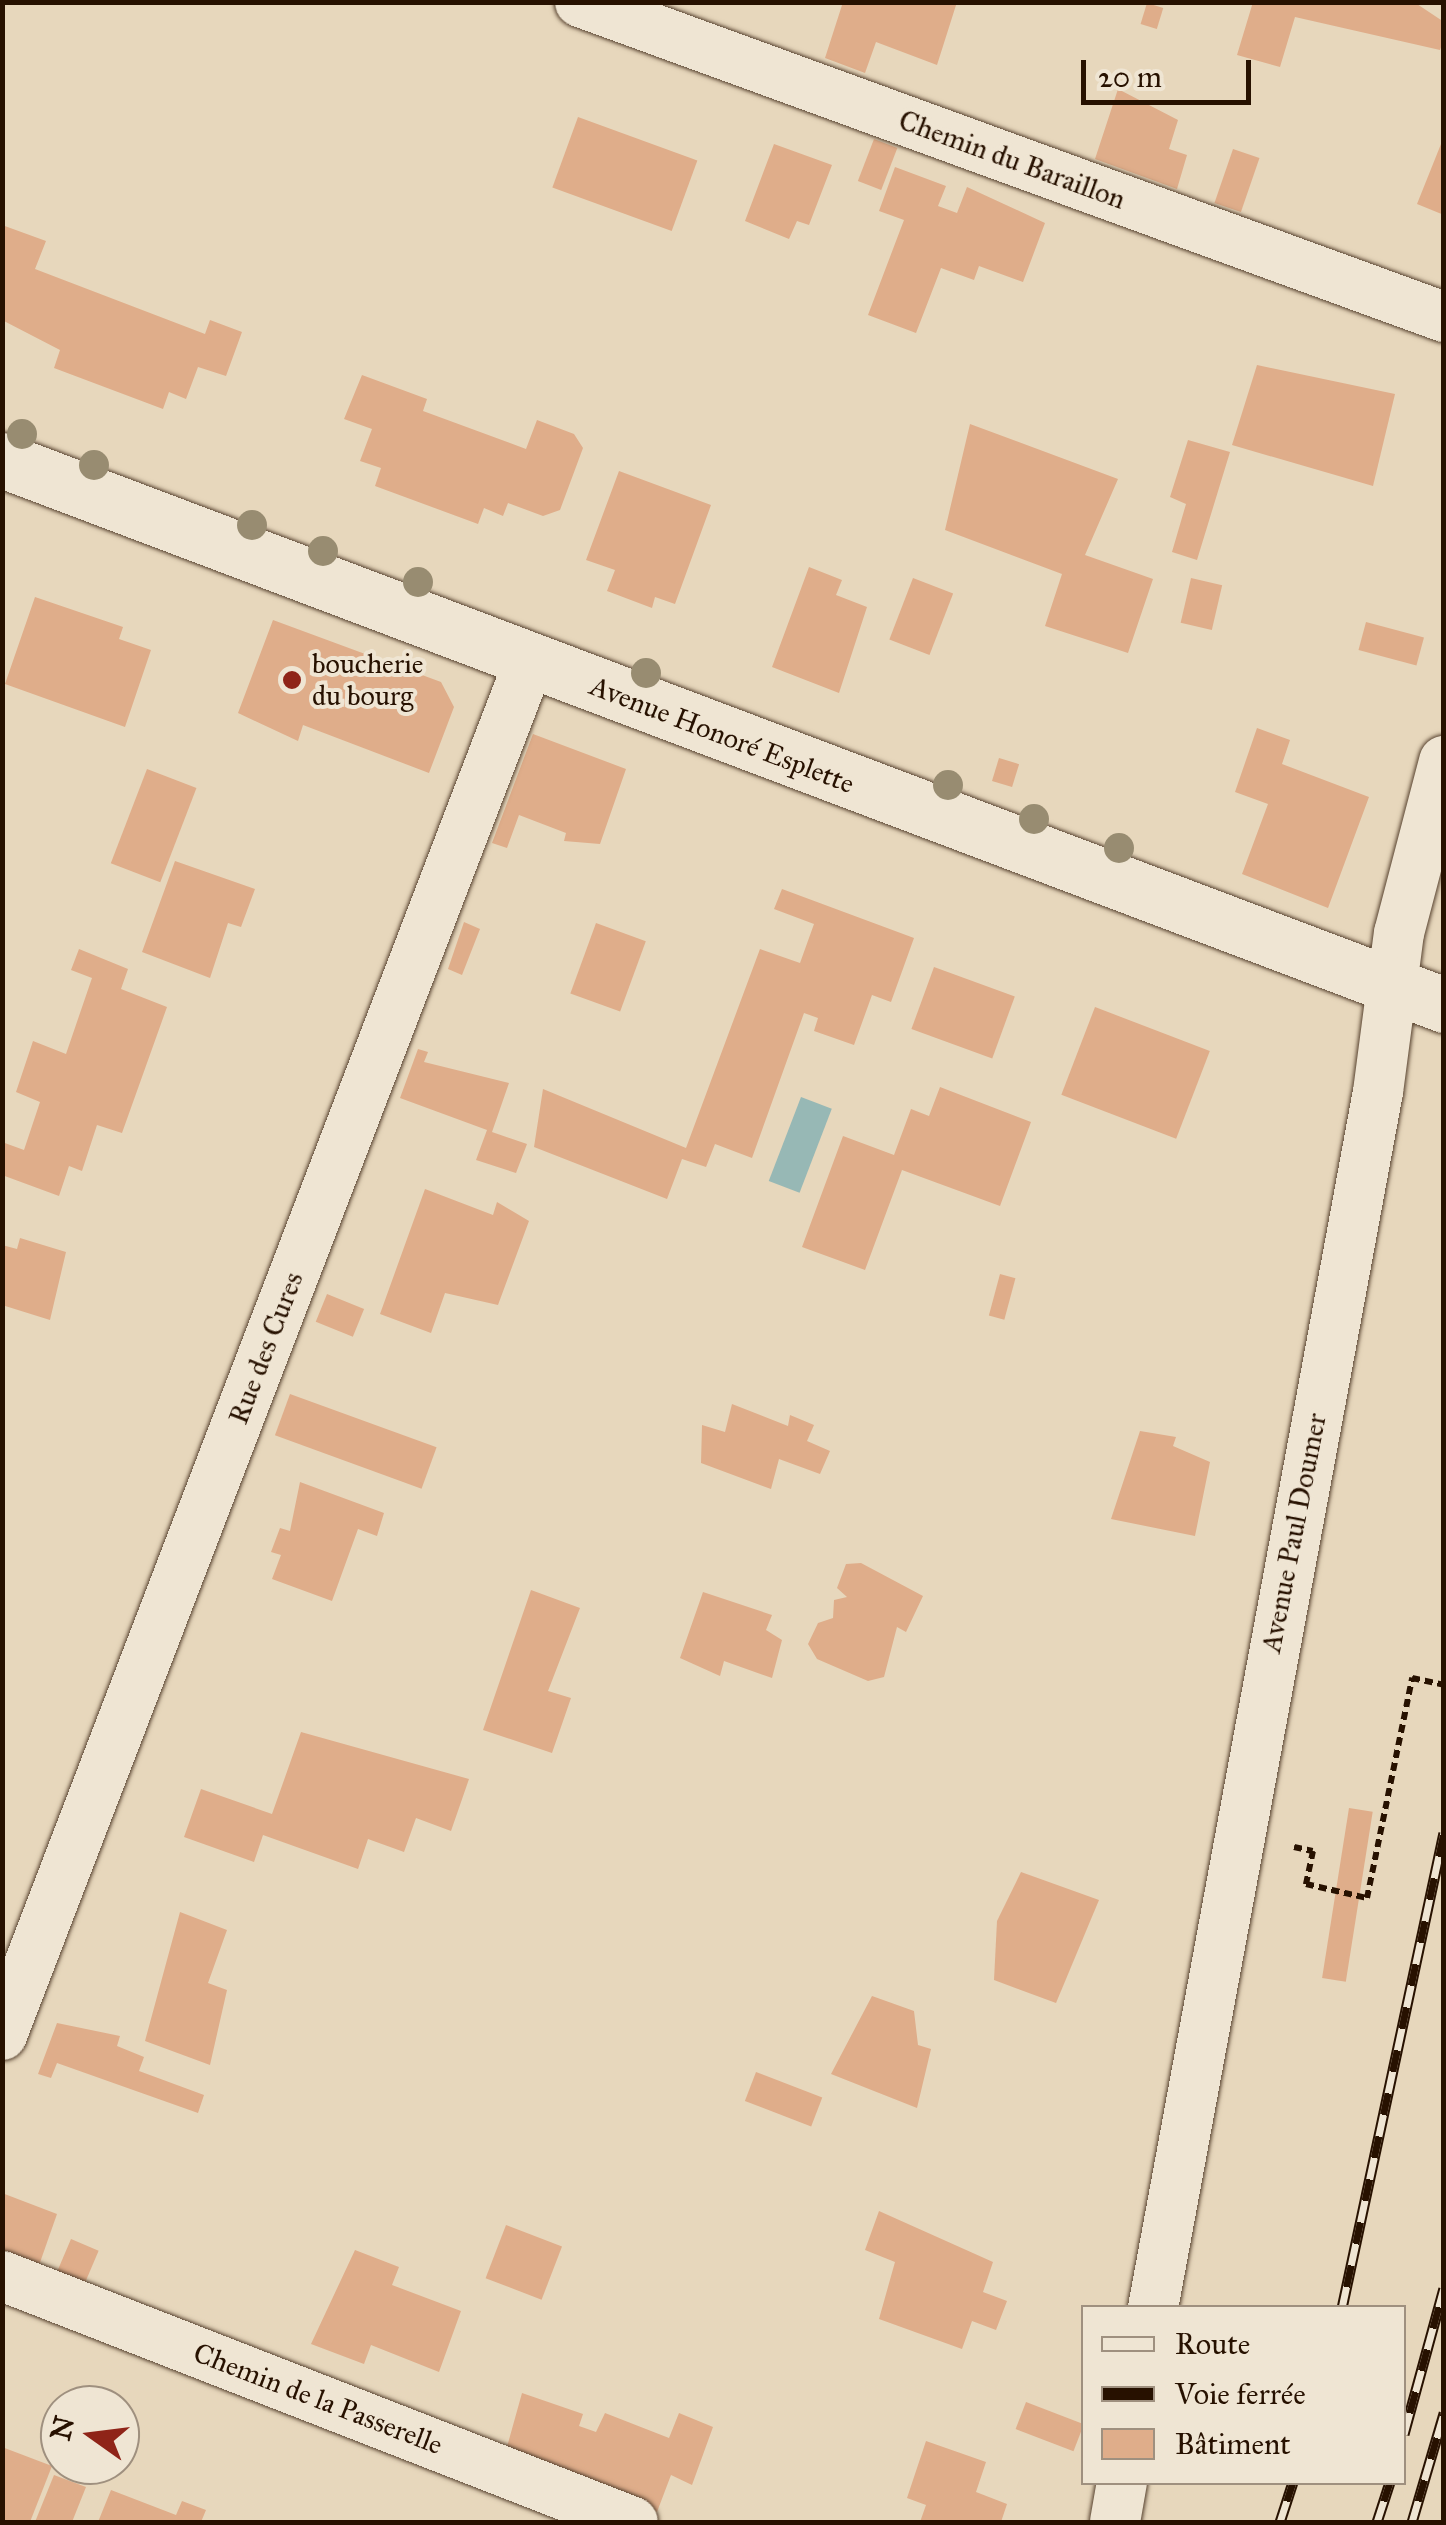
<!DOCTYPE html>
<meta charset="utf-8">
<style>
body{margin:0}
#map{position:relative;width:1446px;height:2525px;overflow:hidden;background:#e7d7bc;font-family:"IM FELL Great Primer",serif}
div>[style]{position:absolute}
.water>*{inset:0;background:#97b8b5;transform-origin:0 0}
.building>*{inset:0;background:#dfad8a;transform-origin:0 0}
.path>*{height:6px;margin-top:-3px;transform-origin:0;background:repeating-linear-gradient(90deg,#271100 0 8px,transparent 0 13px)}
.roads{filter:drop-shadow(0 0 2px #57422f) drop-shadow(0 0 2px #57422f)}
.minor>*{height:50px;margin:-25px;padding:0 25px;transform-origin:25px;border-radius:25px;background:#efe5d3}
.tertiary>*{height:55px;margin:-27.5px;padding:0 27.5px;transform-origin:27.5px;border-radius:27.5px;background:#efe5d3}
.rail>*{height:11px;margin-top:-5.5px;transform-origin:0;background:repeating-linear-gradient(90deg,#efe5d3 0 22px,#271100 0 44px);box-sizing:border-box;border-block:2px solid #271100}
.trees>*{width:30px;height:30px;margin:-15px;border-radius:50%;background:#988c71}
.dots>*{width:28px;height:28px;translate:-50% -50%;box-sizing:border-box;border:5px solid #efe5d3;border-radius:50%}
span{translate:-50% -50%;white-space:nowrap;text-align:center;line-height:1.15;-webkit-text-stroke:8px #efe5d3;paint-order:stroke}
.street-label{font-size:28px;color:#271100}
.poi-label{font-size:28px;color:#271100}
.left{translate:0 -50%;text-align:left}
.frame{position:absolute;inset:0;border:5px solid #271100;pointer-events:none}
.legend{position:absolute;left:1081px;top:2305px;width:325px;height:180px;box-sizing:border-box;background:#efe5d3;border:2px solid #9f907f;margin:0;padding:12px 18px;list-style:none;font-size:30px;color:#271100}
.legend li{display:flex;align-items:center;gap:20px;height:50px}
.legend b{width:50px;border:2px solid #9f907f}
.north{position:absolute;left:40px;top:2385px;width:100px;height:100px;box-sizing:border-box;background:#efe5d3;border:2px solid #9f907f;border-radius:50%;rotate:284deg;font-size:28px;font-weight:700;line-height:40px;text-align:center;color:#271100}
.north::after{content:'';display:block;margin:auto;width:35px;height:45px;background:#8f2418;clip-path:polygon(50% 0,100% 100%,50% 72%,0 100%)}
.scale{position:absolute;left:1081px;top:60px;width:170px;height:45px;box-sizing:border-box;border:5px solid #271100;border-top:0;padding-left:12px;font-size:30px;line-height:35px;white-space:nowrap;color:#271100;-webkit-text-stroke:8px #efe5d3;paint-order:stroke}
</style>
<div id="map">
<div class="water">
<i style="left:801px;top:1097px;width:33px;height:90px;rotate:21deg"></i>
</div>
<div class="building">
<i style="clip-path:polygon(843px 2px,957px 2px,937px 65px,876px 42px,865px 73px,825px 58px)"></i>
<i style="clip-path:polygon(1253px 2px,1414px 2px,1444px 22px,1444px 39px,1440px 50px,1295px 17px,1280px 67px,1237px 55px)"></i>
<i style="left:1147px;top:3px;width:17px;height:22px;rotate:17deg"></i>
<i style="clip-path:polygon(1118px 89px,1178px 120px,1169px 149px,1187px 155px,1177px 189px,1095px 159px)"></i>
<i style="left:578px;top:117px;width:127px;height:75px;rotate:20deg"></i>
<i style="left:874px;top:139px;width:25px;height:45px;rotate:21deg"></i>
<i style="clip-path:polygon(1443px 139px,1444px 139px,1444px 215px,1417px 204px)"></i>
<i style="clip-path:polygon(774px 144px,832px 165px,809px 225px,797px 221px,789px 239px,745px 221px)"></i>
<i style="left:1233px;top:149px;width:28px;height:57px;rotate:19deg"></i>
<i style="clip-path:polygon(895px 167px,946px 186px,938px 206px,957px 213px,967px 187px,1045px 223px,1023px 282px,979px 266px,974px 280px,941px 268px,916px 333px,868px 315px,904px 220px,879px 211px)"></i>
<i style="clip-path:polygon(2px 225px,46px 241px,35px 269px,205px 334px,210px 320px,242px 332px,226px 376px,198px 367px,186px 399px,169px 392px,163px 409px,54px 368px,60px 350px,2px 320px)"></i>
<i style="clip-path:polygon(1257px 365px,1395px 394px,1373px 486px,1232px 445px)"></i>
<i style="clip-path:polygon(362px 375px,427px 399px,423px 411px,526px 449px,537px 420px,574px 434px,583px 448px,560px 510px,543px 516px,508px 503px,503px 516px,484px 508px,478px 524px,375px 486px,381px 468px,360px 461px,372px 429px,344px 419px)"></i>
<i style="clip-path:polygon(970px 424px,1118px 479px,1085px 555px,1153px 579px,1128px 653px,1045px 626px,1062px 574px,945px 530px)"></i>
<i style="clip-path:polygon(1188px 440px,1230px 452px,1197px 560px,1172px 552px,1186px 504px,1170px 497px)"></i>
<i style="clip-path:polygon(619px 471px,711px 505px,675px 604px,655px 597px,652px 608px,607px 591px,615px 570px,586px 560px)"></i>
<i style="clip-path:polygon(809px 567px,842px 580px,836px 595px,867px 607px,839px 693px,772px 667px)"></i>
<i style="left:913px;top:578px;width:43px;height:66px;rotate:21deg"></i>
<i style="left:1191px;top:578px;width:32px;height:46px;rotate:13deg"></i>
<i style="clip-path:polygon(35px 597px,123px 627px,119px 639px,151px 650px,125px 727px,5px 684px)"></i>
<i style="clip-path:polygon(273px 620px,441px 682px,454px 707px,429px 773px,303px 725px,298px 741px,238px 713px)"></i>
<i style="left:1366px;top:622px;width:60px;height:29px;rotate:15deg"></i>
<i style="clip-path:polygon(1257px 728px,1290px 740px,1282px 764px,1369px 797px,1328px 908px,1242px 874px,1268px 804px,1235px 792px)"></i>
<i style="clip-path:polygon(533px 734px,626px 769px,600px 844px,564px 841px,566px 833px,519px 815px,507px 848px,492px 843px)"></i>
<i style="left:999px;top:758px;width:21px;height:24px;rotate:17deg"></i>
<i style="left:147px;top:769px;width:53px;height:101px;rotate:21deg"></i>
<i style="clip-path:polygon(175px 861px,255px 889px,241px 927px,228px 923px,210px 978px,142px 952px)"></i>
<i style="clip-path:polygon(782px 889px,914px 938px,891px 1002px,872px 995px,854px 1045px,814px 1031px,818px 1018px,804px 1013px,752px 1158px,715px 1144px,706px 1167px,682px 1159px,667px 1199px,534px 1147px,543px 1089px,686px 1148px,760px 949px,800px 963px,814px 924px,774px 909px)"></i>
<i style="clip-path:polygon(464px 922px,480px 929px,462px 975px,448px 969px)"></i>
<i style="left:596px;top:923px;width:53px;height:75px;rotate:20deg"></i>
<i style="clip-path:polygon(79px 949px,128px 969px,121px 989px,167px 1007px,122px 1133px,97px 1125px,82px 1171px,69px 1166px,59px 1196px,2px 1175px,2px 1142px,24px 1150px,40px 1102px,16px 1092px,33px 1041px,66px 1054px,92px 978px,71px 970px)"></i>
<i style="left:934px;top:967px;width:86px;height:66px;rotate:20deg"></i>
<i style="left:1095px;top:1007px;width:123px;height:94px;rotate:21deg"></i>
<i style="clip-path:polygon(418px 1049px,428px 1052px,424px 1062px,509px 1083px,492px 1132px,527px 1144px,516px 1173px,476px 1160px,487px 1130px,400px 1098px)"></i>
<i style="clip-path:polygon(940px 1087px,1031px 1122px,1000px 1206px,902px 1170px,865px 1270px,802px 1247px,843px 1136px,894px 1155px,911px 1109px,929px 1116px)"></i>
<i style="clip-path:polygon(425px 1189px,493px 1215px,497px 1202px,529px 1221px,498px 1305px,445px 1293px,431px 1333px,380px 1314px)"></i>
<i style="clip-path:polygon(20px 1238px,66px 1252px,50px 1320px,2px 1305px,2px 1245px,17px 1249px)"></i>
<i style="left:1000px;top:1274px;width:16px;height:43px;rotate:15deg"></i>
<i style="left:327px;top:1294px;width:40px;height:30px;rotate:22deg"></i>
<i style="left:290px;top:1394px;width:156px;height:44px;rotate:20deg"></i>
<i style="clip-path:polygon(732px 1404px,788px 1426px,790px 1415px,814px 1425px,807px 1441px,830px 1451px,820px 1474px,779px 1459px,771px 1489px,701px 1463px,702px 1425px,725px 1432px)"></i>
<i style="clip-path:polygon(1140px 1431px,1176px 1437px,1173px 1446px,1210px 1462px,1195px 1536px,1111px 1519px)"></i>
<i style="clip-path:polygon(300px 1482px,384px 1513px,377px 1536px,358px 1529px,332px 1601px,272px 1579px,281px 1555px,271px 1552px,280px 1528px,290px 1531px)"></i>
<i style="clip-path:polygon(861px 1563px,923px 1596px,906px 1632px,897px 1627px,884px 1677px,868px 1681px,817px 1659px,808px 1644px,818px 1623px,833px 1618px,834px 1600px,847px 1597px,837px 1588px,846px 1564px)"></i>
<i style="clip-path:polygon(531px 1590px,580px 1608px,548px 1691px,571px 1698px,552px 1753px,483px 1730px)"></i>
<i style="clip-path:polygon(703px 1592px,772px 1615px,766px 1630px,782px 1640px,772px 1678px,724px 1661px,720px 1676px,680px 1658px)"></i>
<i style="clip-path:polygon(301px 1732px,469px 1779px,451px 1831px,416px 1818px,404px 1852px,368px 1839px,358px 1869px,263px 1835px,254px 1862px,184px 1837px,201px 1789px,272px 1814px)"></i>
<i style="left:1349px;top:1808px;width:24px;height:172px;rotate:9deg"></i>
<i style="clip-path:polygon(1021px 1872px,1099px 1900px,1056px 2003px,994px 1980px,997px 1921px)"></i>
<i style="clip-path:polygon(180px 1912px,227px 1930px,208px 1983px,227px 1990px,210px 2065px,145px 2041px)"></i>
<i style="clip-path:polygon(872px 1996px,914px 2011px,918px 2045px,931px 2049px,917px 2108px,831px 2074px)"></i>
<i style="clip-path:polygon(57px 2023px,120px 2036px,117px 2046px,144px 2057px,139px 2071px,204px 2095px,198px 2113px,57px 2063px,51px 2078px,38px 2074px)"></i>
<i style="left:756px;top:2072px;width:71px;height:31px;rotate:21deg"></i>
<i style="clip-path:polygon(2px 2193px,57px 2214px,37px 2271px,2px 2258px)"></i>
<i style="clip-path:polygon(879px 2211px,993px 2262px,983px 2292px,1007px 2301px,996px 2330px,972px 2321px,962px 2349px,879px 2319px,895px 2262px,865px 2250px)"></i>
<i style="left:506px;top:2225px;width:60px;height:57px;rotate:21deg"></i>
<i style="left:71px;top:2239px;width:30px;height:43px;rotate:23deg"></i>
<i style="clip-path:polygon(355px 2250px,399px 2267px,392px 2285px,461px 2311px,439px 2372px,371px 2345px,364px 2364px,311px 2344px)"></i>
<i style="clip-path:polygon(522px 2393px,583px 2414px,579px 2426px,596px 2432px,605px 2413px,669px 2438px,679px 2413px,713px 2427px,692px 2485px,671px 2475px,657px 2512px,505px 2454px)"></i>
<i style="left:1026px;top:2402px;width:62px;height:29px;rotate:21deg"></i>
<i style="clip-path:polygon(926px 2441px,986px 2462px,976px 2492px,1007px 2504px,1001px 2522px,920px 2522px,926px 2505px,907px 2498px)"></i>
<i style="clip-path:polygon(2px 2447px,52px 2466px,30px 2522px,2px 2522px)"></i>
<i style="clip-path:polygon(54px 2475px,86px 2487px,72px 2522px,35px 2522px)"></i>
<i style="clip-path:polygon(111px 2490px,176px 2515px,182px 2501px,206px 2510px,201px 2522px,98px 2522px)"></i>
</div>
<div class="path">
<i style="left:1294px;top:1847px;width:19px;rotate:12deg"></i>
<i style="left:1313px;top:1851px;width:34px;rotate:102deg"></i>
<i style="left:1306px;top:1884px;width:63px;rotate:12.9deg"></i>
<i style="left:1367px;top:1898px;width:225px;rotate:-78.4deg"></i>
<i style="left:1412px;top:1678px;width:33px;rotate:12deg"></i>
</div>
<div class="roads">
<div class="minor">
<i style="left:580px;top:2px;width:920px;rotate:20.03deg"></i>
<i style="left:2px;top:2035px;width:1471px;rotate:-69deg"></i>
<i style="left:2px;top:2276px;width:677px;rotate:21.3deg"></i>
<i style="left:1153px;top:2308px;width:1237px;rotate:-79.52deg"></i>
<i style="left:1378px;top:1092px;width:160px;rotate:-82.5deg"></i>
<i style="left:1399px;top:933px;width:178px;rotate:-75.3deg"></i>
<i style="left:1115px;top:2522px;width:41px;rotate:-80.1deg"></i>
</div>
<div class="tertiary">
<i style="left:2px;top:460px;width:1542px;rotate:20.7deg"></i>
</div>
</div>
<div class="rail">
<i style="left:1342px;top:2308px;width:486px;rotate:-77.9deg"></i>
<i style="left:1404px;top:2434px;width:151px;rotate:-74.7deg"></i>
<i style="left:1280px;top:2522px;width:42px;rotate:-72deg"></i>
<i style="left:1377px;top:2522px;width:42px;rotate:-72deg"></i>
<i style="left:1412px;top:2522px;width:114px;rotate:-73.6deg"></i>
</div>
<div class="trees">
<i style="left:22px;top:434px"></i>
<i style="left:94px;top:465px"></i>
<i style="left:252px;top:525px"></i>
<i style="left:323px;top:551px"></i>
<i style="left:418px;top:582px"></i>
<i style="left:646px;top:673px"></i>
<i style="left:948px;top:785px"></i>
<i style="left:1034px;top:819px"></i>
<i style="left:1119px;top:848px"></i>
</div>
<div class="dots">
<i style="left:292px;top:680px;background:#8f2418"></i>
</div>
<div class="street-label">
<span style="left:1012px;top:160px;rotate:20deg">Chemin du Baraillon</span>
<span style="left:722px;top:735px;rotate:21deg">Avenue Honoré Esplette</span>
<span style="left:266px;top:1348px;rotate:-69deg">Rue des Cures</span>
<span style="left:1294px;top:1533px;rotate:-79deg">Avenue Paul Doumer</span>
<span style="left:318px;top:2399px;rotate:21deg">Chemin de la Passerelle</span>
</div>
<div class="poi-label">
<span class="left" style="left:312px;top:680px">boucherie<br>du bourg</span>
</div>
<div class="frame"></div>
<ul class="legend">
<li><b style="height:12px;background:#efe5d3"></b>Route</li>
<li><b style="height:12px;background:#271100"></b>Voie ferrée</li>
<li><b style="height:28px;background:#dfad8a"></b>Bâtiment</li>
</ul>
<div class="north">N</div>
<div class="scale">20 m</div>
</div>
